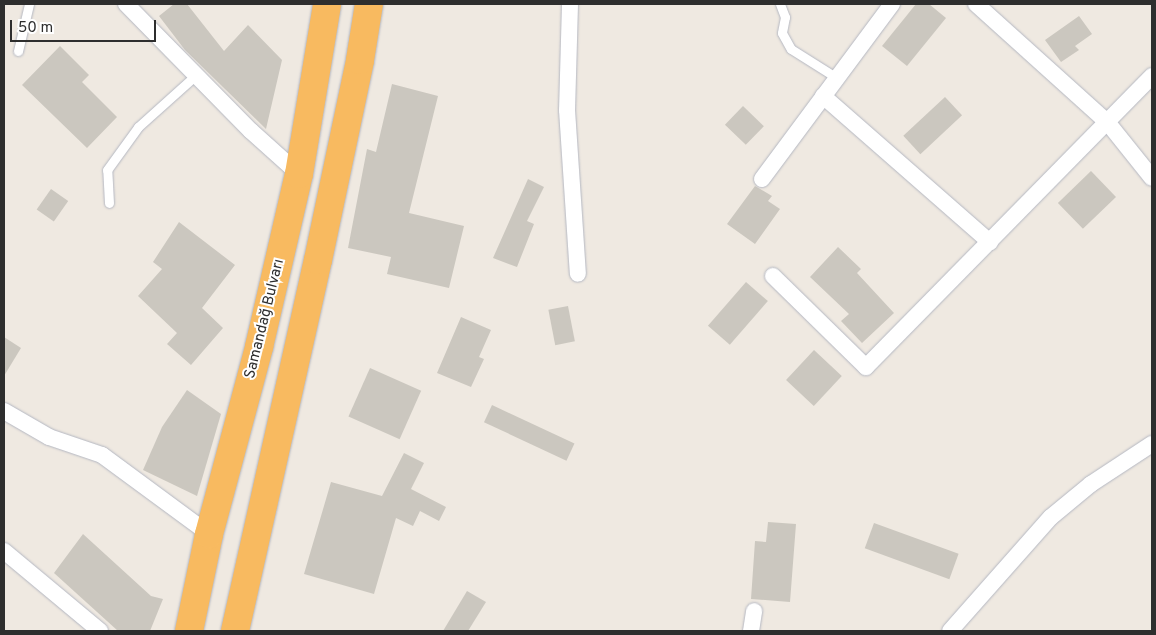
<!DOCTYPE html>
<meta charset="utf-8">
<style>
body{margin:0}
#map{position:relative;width:1156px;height:635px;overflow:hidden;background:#efe9e1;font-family:Overpass,sans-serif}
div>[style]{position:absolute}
.building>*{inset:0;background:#cbc7bf;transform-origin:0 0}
.roads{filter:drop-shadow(0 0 1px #b4b7c1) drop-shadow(0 0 1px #b4b7c1)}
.service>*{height:9px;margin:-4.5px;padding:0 4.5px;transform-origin:4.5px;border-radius:4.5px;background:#fff}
.minor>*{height:16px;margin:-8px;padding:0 8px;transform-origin:8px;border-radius:8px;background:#fff}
.trunk>*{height:28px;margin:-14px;padding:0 14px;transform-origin:14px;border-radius:14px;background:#f8ba60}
span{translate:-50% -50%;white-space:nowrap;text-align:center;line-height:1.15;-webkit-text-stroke:4px #fff;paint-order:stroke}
.street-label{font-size:15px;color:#2e2e2e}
.frame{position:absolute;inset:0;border:5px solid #2e2e2e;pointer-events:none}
.scale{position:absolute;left:10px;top:20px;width:146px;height:22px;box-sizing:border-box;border:2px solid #2e2e2e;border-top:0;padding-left:6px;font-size:15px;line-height:18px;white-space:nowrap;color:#2e2e2e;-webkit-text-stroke:4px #fff;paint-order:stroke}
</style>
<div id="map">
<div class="building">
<i style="clip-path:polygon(174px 4px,187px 4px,224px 51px,248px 25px,282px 60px,266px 129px,185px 50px,159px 16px)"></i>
<i style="clip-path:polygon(916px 4px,929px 4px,946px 18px,907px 66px,882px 46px)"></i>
<i style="clip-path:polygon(1079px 16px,1092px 34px,1075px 46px,1079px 50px,1061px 62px,1045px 40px)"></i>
<i style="clip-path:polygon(60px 46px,89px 75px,82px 82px,117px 117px,87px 148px,22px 85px)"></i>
<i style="clip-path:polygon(392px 84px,438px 96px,409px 213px,464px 226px,449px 288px,387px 274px,391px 257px,348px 248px,367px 149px,376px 152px)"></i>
<i style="left:945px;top:97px;width:25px;height:57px;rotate:47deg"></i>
<i style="left:743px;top:106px;width:29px;height:26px;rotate:44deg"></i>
<i style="left:1091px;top:171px;width:36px;height:46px;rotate:46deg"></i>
<i style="clip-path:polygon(528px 179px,544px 187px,527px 221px,534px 224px,517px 267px,493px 258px)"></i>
<i style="clip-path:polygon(755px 186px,772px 196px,768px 201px,780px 209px,755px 244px,727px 224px)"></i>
<i style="left:51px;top:189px;width:21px;height:25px;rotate:35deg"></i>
<i style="clip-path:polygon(179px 222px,235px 265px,202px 308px,223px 328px,191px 365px,167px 344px,177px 333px,138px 296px,162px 269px,153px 262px)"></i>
<i style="clip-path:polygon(838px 247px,861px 269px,857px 273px,894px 313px,862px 343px,841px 321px,849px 314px,810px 277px)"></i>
<i style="left:746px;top:282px;width:29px;height:58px;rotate:41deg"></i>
<i style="left:568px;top:306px;width:36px;height:20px;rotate:79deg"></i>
<i style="clip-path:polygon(461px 317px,491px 330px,479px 357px,484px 359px,471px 387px,437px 373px)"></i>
<i style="clip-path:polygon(4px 337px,21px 348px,4px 376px)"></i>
<i style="left:814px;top:350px;width:38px;height:41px;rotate:43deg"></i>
<i style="left:370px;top:368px;width:56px;height:53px;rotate:24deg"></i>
<i style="clip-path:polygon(187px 390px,221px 414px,197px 496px,143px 470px,162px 427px)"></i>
<i style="left:492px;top:405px;width:91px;height:19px;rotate:25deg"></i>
<i style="clip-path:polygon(404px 453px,424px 463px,411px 489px,446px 507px,439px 521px,420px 511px,413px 526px,396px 518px,374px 594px,304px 574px,331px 482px,382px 496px)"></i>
<i style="clip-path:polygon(768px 522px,796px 524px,790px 602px,751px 599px,755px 541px,766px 542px)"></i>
<i style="left:874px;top:523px;width:90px;height:27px;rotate:20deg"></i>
<i style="clip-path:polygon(83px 534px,151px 596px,163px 599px,150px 631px,118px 631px,54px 573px)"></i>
<i style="clip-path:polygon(467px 591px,486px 602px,468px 631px,443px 631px)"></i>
</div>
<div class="roads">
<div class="service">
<i style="left:780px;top:4px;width:14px;rotate:69deg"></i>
<i style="left:785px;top:17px;width:16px;rotate:101deg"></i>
<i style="left:782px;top:33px;width:18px;rotate:61deg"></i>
<i style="left:791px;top:49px;width:54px;rotate:32.2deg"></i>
<i style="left:18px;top:51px;width:48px;rotate:-76.8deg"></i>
<i style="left:109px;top:203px;width:33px;rotate:-93deg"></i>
<i style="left:107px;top:170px;width:53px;rotate:-54.2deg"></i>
<i style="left:138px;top:127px;width:78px;rotate:-41.9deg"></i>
</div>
<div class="minor">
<i style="left:126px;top:4px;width:178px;rotate:45.5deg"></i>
<i style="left:251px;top:131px;width:64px;rotate:41.9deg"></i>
<i style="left:570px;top:4px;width:106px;rotate:91.6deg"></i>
<i style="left:567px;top:110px;width:164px;rotate:86.2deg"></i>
<i style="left:976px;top:4px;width:178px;rotate:42deg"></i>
<i style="left:1108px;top:123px;width:70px;rotate:51.3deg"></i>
<i style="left:823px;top:96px;width:222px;rotate:41.2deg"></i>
<i style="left:762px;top:179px;width:218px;rotate:-53.4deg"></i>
<i style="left:773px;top:276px;width:130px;rotate:44.4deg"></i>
<i style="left:866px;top:367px;width:408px;rotate:-45.5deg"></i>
<i style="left:4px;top:411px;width:52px;rotate:30deg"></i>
<i style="left:49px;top:437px;width:56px;rotate:18.8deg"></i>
<i style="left:102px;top:455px;width:133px;rotate:36.4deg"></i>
<i style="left:4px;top:551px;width:125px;rotate:39.8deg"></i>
<i style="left:751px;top:631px;width:20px;rotate:-81deg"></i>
<i style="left:950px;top:631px;width:152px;rotate:-48.5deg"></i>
<i style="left:1051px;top:517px;width:52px;rotate:-39.5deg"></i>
<i style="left:1091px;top:484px;width:73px;rotate:-33.3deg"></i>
</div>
<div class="trunk">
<i style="left:189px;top:631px;width:99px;rotate:-78.3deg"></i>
<i style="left:209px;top:534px;width:194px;rotate:-75deg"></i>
<i style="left:259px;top:347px;width:178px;rotate:-77deg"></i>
<i style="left:299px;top:174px;width:172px;rotate:-80.6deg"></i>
<i style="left:235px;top:631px;width:380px;rotate:-77.4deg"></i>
<i style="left:318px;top:260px;width:204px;rotate:-78.1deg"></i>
<i style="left:360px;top:60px;width:57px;rotate:-80.9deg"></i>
</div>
</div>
<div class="street-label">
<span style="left:265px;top:319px;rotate:-76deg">Samandağ Bulvarı</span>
</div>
<div class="frame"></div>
<div class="scale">50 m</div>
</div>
